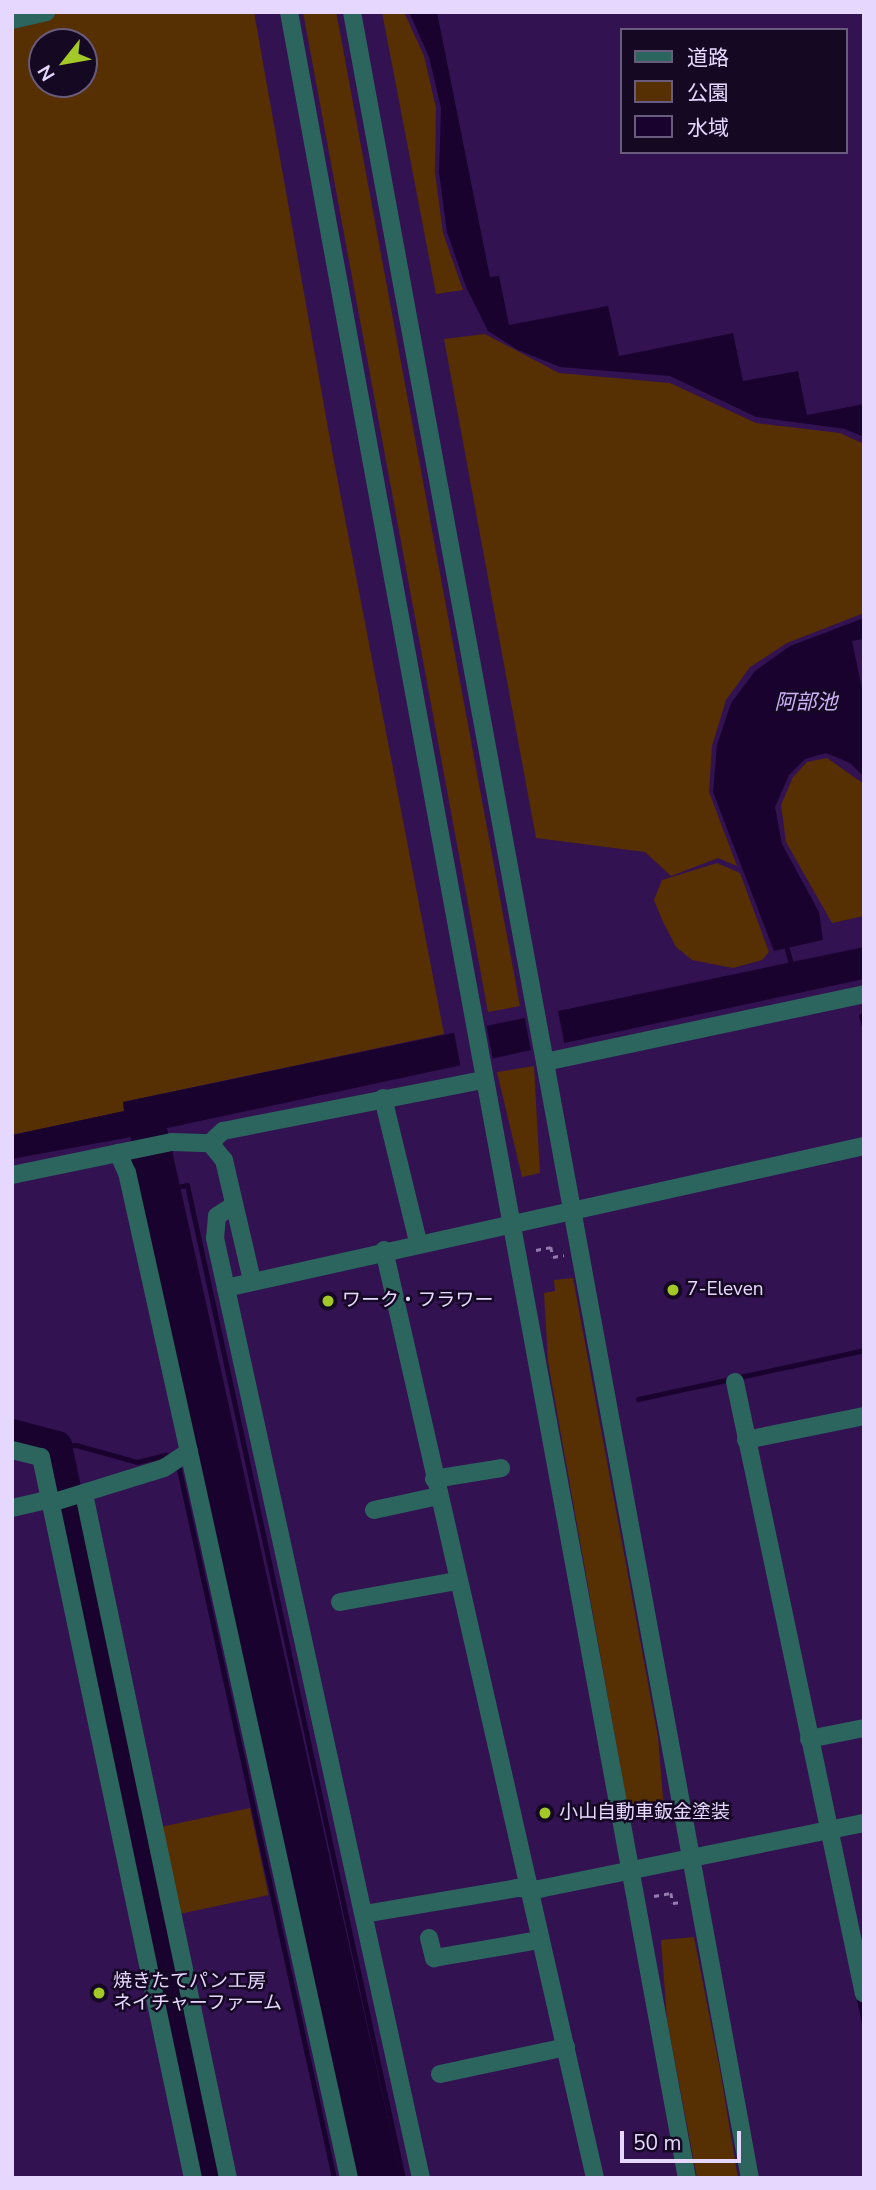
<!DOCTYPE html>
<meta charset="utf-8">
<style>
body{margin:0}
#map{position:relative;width:876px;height:2190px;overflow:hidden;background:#331252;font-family:"Nunito Sans","Noto Sans JP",sans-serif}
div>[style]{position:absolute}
.green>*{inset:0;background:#562f02;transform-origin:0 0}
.water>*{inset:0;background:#19032e}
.pier>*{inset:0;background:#331252;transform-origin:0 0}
.stream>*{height:5px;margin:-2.5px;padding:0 2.5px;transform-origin:2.5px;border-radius:2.5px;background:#19032e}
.river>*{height:30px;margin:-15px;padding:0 15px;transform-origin:15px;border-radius:15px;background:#19032e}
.path>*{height:2.5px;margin-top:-1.25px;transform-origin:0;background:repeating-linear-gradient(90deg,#947caf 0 5px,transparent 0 10px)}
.minor>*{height:18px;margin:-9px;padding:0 9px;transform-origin:9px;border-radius:9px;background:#2b655d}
.dots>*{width:19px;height:19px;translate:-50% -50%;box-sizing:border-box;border:4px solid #150823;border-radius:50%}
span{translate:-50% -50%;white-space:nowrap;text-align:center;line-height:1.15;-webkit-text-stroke:5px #150823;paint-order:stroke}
.poi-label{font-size:19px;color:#e6d7fe}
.left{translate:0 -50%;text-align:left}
.water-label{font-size:21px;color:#cdb1f7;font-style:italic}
.frame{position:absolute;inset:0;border:14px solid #e6d7fe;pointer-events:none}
.legend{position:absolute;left:620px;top:28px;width:228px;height:126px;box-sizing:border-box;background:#150823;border:2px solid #695b7b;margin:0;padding:9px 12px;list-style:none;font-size:21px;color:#e6d7fe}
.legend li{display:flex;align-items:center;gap:14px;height:35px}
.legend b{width:35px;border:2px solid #695b7b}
.north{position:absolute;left:28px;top:28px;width:70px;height:70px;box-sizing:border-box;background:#150823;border:2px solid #695b7b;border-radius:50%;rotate:239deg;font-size:19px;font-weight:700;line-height:28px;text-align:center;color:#e6d7fe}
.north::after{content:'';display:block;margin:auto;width:24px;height:32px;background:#a2c927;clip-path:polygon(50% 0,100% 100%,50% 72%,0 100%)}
.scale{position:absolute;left:620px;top:2131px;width:121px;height:32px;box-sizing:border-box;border:4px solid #e6d7fe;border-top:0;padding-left:9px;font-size:21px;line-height:24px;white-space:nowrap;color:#e6d7fe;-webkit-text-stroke:5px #150823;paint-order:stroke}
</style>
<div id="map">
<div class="green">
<i style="clip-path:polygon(evenodd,12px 12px,254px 12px,333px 456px,444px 1034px,123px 1102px,125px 1111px,12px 1135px,12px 12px,42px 42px,84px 42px,84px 84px,42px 84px,42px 42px)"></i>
<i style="clip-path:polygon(303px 12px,336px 12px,339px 27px,520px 1006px,488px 1012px)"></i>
<i style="clip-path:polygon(382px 12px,404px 12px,424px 56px,436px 108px,435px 172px,443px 233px,463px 290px,436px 294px)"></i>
<i style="clip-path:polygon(485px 334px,559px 373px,670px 383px,756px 423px,840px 433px,864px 444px,864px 613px,787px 643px,750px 667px,726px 700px,712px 746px,709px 792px,737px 866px,718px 858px,671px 876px,645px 852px,536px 838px,444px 339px)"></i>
<i style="clip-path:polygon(827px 758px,864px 784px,864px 916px,832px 923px,786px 842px,781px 805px,793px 777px,807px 762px)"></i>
<i style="clip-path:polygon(717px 863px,740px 873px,769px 952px,762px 960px,733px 968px,692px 960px,676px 947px,663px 922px,654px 900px,662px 880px)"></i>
<i style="clip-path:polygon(534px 1066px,540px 1173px,522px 1177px,497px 1072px)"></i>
<i style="clip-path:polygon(573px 1278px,658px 1737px,664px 1809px,629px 1816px,548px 1362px,544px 1293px,555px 1291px,554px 1280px)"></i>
<i style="left:250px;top:1808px;width:89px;height:94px;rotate:78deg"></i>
<i style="clip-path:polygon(694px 1937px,720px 2070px,738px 2178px,697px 2178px,667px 2020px,661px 1940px)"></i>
</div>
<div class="water">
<i style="clip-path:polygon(409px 12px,437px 12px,490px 277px,499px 276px,509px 325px,608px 306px,619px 356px,733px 333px,743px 381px,798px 371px,807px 415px,864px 404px,864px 437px,845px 429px,756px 417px,670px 376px,560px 367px,518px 350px,488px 331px,466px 287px,447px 232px,439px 173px,441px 108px,429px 57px)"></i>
<i style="clip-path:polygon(864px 618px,864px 639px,852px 641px,864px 698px,864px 777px,850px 763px,826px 753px,805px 759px,789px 775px,775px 807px,782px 844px,819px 912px,823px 940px,774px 951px,713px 792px,717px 745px,731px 703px,755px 671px,790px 646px)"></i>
<i style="clip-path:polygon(864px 947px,864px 979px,167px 1128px,401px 2178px,356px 2178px,130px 1156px,131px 1137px,12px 1159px,12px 1135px,124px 1111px,123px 1102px)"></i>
</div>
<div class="pier">
<i style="left:557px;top:1006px;width:41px;height:34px;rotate:79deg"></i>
<i style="left:486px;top:1024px;width:38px;height:33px;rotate:79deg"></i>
</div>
<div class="stream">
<i style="left:787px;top:949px;width:20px;rotate:75deg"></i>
<i style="left:861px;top:1016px;width:10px;rotate:73deg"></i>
<i style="left:177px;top:1187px;width:10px;rotate:-11deg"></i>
<i style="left:187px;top:1185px;width:1016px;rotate:77.73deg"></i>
<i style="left:638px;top:1399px;width:231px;rotate:-12.2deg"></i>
<i style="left:57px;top:1446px;width:19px;rotate:-3deg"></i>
<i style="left:76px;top:1445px;width:63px;rotate:15.6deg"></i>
<i style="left:137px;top:1462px;width:30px;rotate:-14deg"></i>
<i style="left:166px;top:1455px;width:19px;rotate:47deg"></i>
<i style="left:179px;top:1469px;width:726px;rotate:77.67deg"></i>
<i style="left:858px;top:1995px;width:29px;rotate:78deg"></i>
</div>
<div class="river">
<i style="left:12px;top:1434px;width:47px;rotate:14.9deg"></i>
<i style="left:57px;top:1446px;width:749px;rotate:77.89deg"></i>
</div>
<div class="path">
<i style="left:536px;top:1250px;width:15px;rotate:-11deg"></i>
<i style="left:551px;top:1247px;width:10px;rotate:79deg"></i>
<i style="left:553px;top:1257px;width:11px;rotate:-10deg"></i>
<i style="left:654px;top:1896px;width:17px;rotate:-10deg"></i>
<i style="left:671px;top:1893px;width:10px;rotate:79deg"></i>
<i style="left:673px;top:1903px;width:9px;rotate:-6deg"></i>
</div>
<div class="minor">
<i style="left:289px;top:12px;width:2202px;rotate:79.59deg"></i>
<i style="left:352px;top:12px;width:2202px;rotate:79.59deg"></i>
<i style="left:12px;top:20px;width:35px;rotate:-13deg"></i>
<i style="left:545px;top:1062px;width:326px;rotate:-12deg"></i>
<i style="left:383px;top:1098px;width:148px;rotate:76.3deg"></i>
<i style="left:210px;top:1143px;width:18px;rotate:-43deg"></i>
<i style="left:223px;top:1131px;width:266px;rotate:-11.1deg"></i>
<i style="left:12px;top:1175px;width:163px;rotate:-11.7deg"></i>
<i style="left:172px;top:1142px;width:38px;rotate:2deg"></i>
<i style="left:210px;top:1143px;width:22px;rotate:51deg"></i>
<i style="left:224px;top:1160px;width:123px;rotate:76.9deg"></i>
<i style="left:234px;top:1205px;width:20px;rotate:147deg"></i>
<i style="left:217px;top:1216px;width:22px;rotate:95deg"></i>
<i style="left:215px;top:1238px;width:962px;rotate:77.64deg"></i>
<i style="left:384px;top:1250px;width:952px;rotate:77.19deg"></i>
<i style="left:226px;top:1288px;width:654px;rotate:-12.55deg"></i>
<i style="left:735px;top:1382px;width:625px;rotate:78.1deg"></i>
<i style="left:746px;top:1440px;width:120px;rotate:-11.5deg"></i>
<i style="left:12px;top:1450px;width:30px;rotate:14deg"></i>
<i style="left:41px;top:1457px;width:737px;rotate:78.1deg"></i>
<i style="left:189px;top:1452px;width:743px;rotate:77.57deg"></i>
<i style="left:434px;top:1479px;width:68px;rotate:-9.3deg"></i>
<i style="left:84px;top:1494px;width:699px;rotate:78.11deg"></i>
<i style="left:51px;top:1503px;width:118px;rotate:-17.2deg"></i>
<i style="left:164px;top:1468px;width:30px;rotate:-33deg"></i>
<i style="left:189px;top:1452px;width:286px;rotate:-102.5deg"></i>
<i style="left:127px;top:1173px;width:22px;rotate:-114deg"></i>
<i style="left:12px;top:1508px;width:39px;rotate:-13deg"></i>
<i style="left:374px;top:1510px;width:66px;rotate:-12.3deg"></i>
<i style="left:340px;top:1602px;width:119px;rotate:-10.2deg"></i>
<i style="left:809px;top:1739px;width:56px;rotate:-11.3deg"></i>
<i style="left:364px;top:1914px;width:155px;rotate:-9.6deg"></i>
<i style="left:517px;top:1888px;width:22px;rotate:3deg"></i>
<i style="left:539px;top:1889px;width:332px;rotate:-11.5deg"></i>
<i style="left:429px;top:1938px;width:21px;rotate:76deg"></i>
<i style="left:434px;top:1958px;width:107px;rotate:-9.7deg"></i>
<i style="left:440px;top:2074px;width:129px;rotate:-12.1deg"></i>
</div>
<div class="dots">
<i style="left:673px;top:1290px;background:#a2c927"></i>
<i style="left:328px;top:1301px;background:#a2c927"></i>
<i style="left:545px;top:1813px;background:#a2c927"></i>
<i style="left:99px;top:1993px;background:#a2c927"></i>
</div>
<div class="poi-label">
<span class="left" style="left:687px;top:1290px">7-Eleven</span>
<span class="left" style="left:342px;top:1301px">ワーク・フラワー</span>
<span class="left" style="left:559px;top:1813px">小山自動車鈑金塗装</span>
<span class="left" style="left:113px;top:1993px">焼きたてパン工房<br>ネイチャーファーム</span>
</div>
<div class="water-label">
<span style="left:806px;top:702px">阿部池</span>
</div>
<div class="frame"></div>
<ul class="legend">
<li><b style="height:9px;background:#2b655d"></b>道路</li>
<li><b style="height:19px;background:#562f02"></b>公園</li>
<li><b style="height:19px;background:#19032e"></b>水域</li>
</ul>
<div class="north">N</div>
<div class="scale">50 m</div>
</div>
